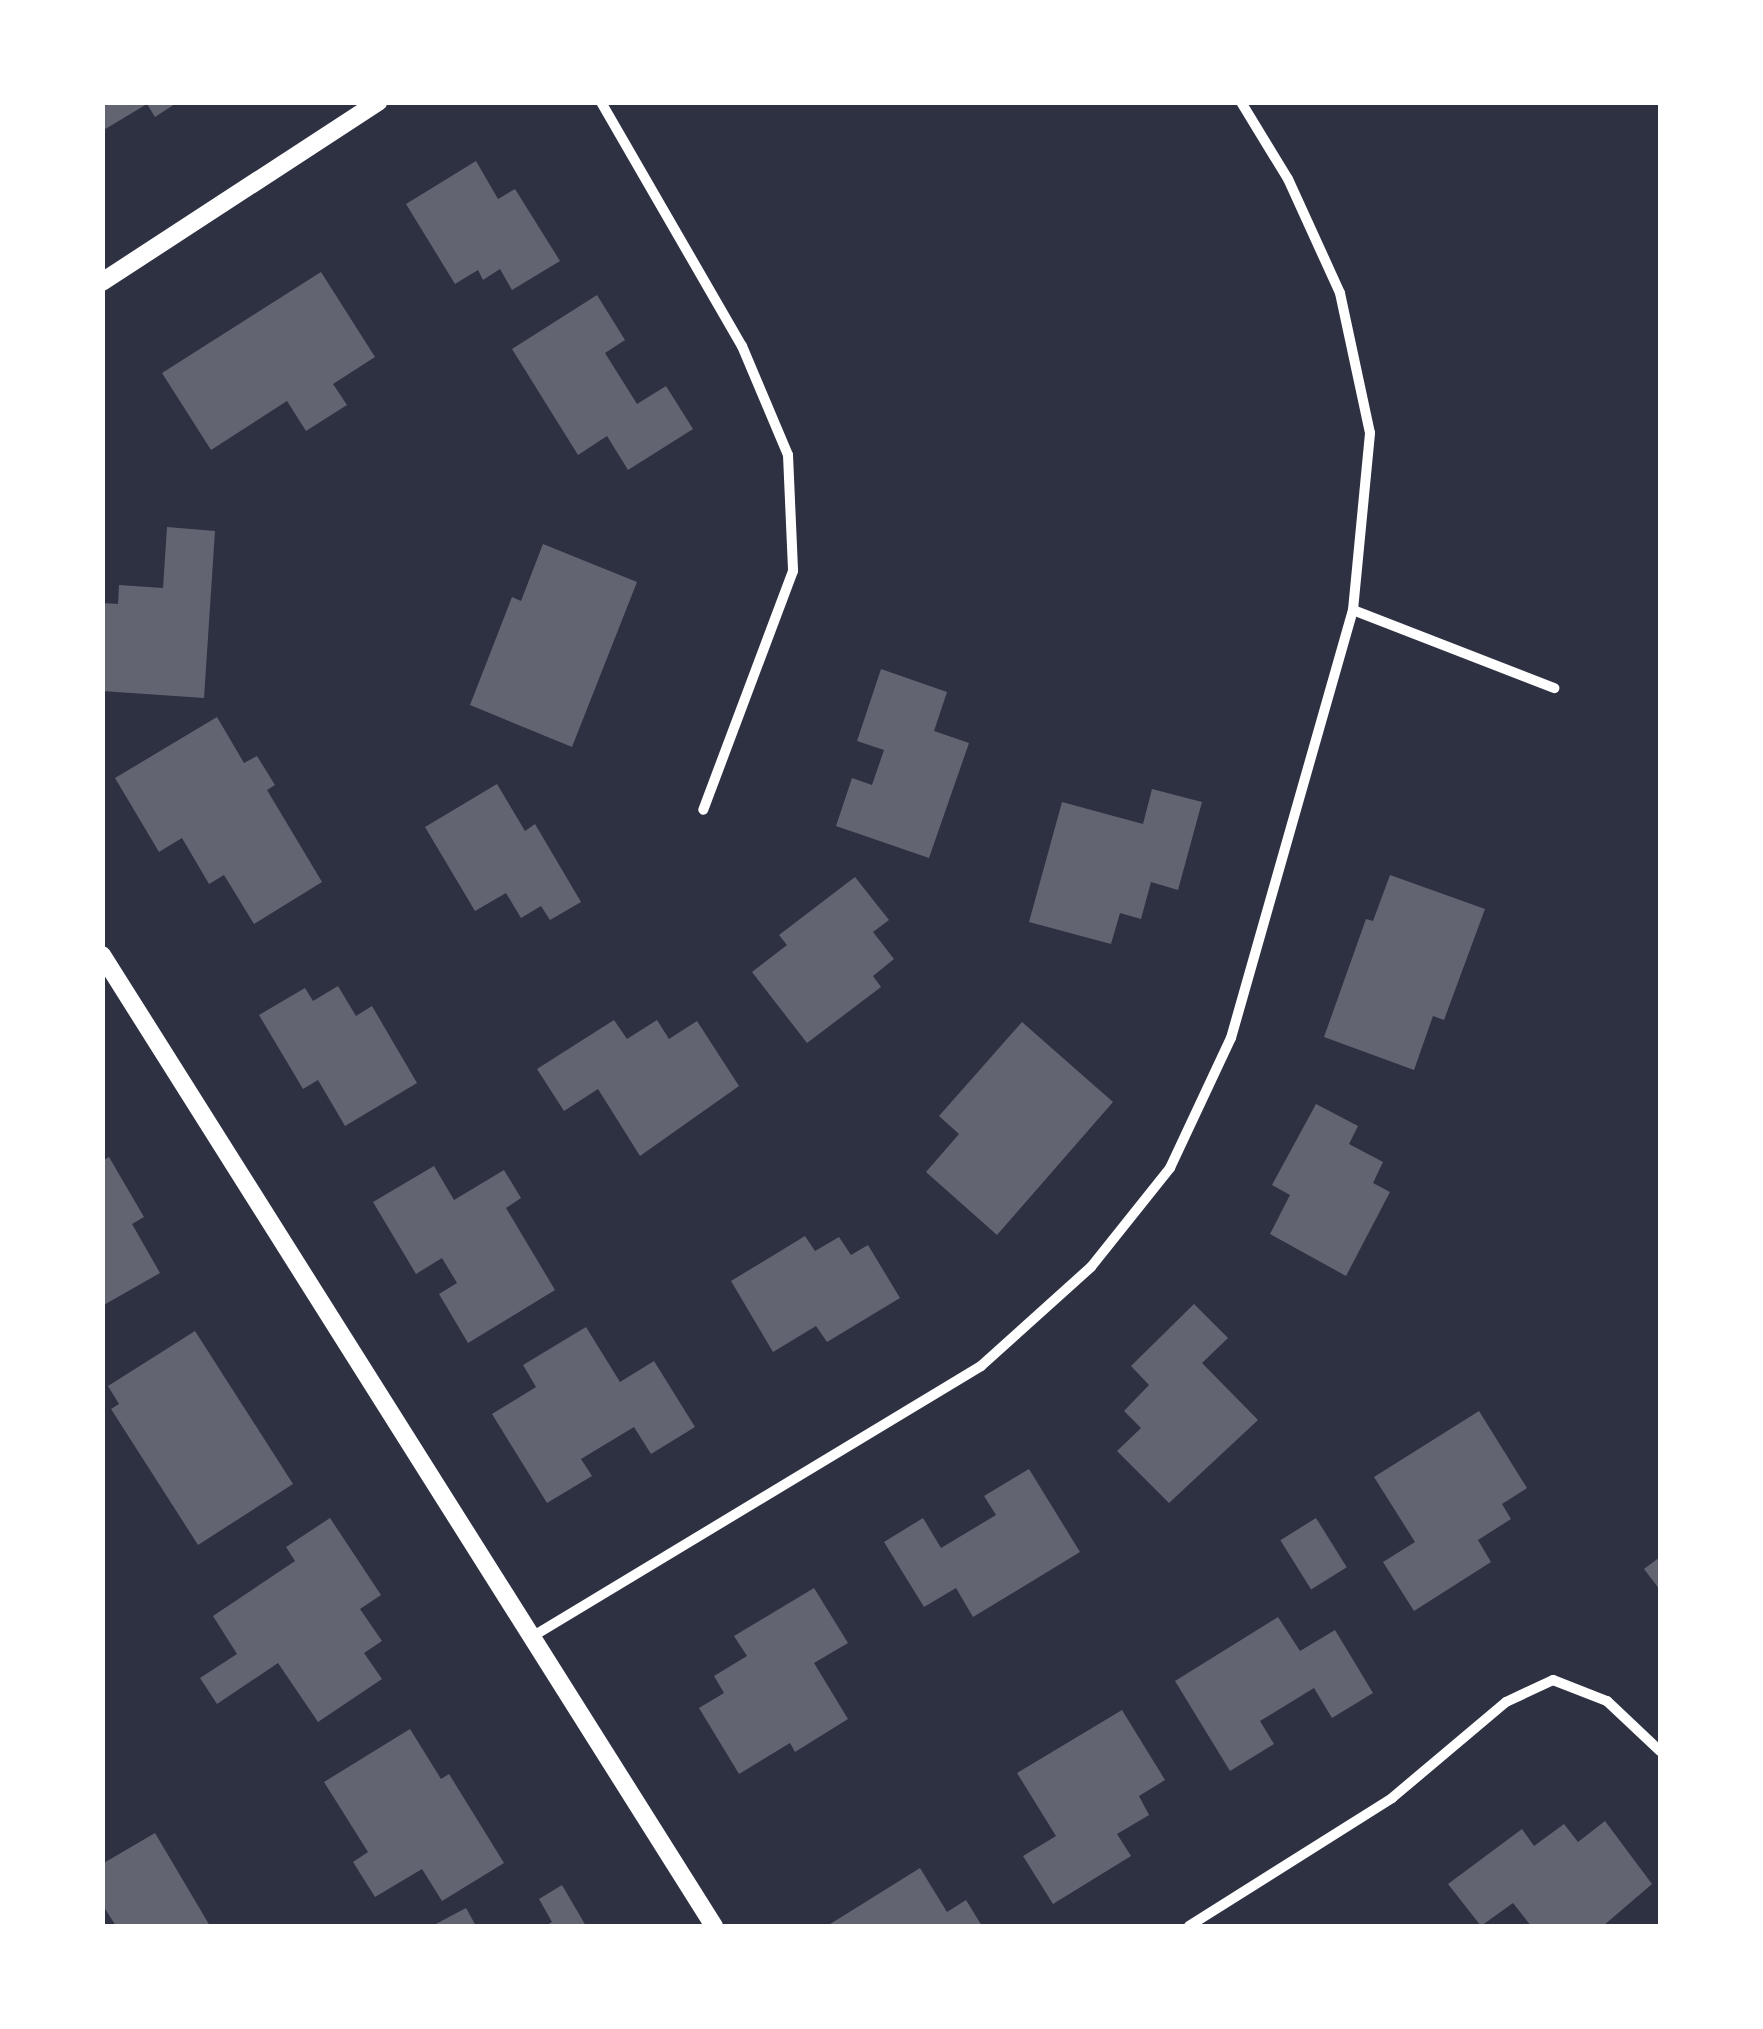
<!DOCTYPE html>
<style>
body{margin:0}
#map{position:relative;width:1763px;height:2029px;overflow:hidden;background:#2d3142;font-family:Lato,sans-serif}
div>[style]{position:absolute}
.building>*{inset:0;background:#626471;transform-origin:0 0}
.minor>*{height:10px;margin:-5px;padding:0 5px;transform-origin:5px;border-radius:5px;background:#fff}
.tertiary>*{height:18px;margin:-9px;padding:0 9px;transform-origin:9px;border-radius:9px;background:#fff}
span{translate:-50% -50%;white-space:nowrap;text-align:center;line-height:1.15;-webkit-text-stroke:10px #fff;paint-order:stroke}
.frame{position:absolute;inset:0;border:105px solid #fff;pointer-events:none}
</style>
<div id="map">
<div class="building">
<i style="clip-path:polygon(102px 102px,178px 102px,155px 117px,147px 104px,102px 131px)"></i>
<i style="clip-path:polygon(476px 161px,498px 199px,515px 189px,560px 261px,512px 290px,500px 269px,483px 280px,478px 270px,455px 284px,406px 204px)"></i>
<i style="clip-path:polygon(321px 272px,375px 357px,333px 384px,347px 405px,306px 431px,287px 401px,211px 450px,162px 373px)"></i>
<i style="clip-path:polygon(597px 295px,625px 340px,605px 353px,637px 404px,666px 386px,693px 429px,628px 470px,607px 436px,578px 455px,512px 349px)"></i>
<i style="clip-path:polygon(167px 527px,215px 531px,204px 698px,102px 691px,102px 603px,118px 604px,119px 585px,163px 588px)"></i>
<i style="clip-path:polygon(543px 544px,637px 582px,572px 747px,470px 705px,512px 597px,521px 601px)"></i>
<i style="clip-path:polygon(881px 669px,947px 692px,934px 731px,969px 743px,929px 858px,836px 826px,852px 778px,872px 785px,884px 750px,857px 741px)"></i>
<i style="clip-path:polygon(217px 717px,244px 763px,257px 756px,275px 785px,267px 790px,322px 882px,254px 924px,224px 875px,209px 884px,182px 838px,159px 852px,115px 778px)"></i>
<i style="clip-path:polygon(497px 784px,525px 831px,535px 824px,581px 902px,550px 920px,541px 906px,521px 918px,506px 893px,475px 911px,425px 827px)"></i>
<i style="clip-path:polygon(1152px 789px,1202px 802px,1178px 890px,1151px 882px,1141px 919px,1120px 913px,1111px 944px,1029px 922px,1062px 802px,1143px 824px)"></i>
<i style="clip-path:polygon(1390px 875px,1485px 909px,1444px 1020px,1433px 1016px,1414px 1070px,1324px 1037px,1366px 919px,1373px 921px)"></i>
<i style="clip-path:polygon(855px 877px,889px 920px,873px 932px,894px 959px,873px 976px,881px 987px,807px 1043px,752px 972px,787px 945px,779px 935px)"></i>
<i style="clip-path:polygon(338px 986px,356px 1016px,372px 1006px,417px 1083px,345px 1126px,318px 1080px,303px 1089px,259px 1015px,305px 988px,313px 1001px)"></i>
<i style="clip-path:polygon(614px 1020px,627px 1039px,657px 1020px,669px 1039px,697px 1021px,739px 1086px,640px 1156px,598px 1089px,564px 1111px,537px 1069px)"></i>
<i style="clip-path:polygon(1022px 1022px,1113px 1102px,997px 1235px,926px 1172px,959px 1134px,939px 1116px)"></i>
<i style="clip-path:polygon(1316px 1104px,1358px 1126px,1349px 1144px,1383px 1162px,1373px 1183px,1390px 1192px,1346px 1276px,1270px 1234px,1290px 1195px,1272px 1185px)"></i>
<i style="clip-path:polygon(109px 1157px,144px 1217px,132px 1224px,160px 1273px,102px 1306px,102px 1161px)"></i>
<i style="clip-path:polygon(434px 1166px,454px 1200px,504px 1170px,521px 1198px,506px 1208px,555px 1290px,468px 1343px,439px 1294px,457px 1283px,442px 1258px,416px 1274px,373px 1202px)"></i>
<i style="clip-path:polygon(805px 1236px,815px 1251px,839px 1237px,851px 1255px,868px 1245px,900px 1298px,827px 1342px,816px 1326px,773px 1352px,731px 1281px)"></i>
<i style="clip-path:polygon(1194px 1304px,1228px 1338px,1202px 1363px,1258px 1420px,1169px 1503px,1117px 1451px,1141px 1428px,1124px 1411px,1149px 1385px,1131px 1366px)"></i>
<i style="clip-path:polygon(586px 1327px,620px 1382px,654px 1361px,695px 1427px,651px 1454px,634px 1427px,581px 1459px,592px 1476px,547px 1503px,492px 1414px,536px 1387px,523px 1365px)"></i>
<i style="clip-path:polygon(195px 1331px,293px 1484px,198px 1545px,111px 1409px,119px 1404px,108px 1386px)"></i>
<i style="clip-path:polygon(1479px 1411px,1527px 1488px,1502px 1504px,1511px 1519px,1478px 1540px,1491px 1562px,1414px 1611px,1383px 1562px,1415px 1542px,1374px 1477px)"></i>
<i style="clip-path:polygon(1029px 1469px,1080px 1552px,973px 1617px,956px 1588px,924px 1607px,884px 1542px,923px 1518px,941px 1548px,996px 1515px,984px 1496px)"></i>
<i style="clip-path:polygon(330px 1518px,381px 1595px,360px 1609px,382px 1641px,364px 1653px,382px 1679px,318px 1722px,278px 1663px,217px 1704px,200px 1678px,237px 1654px,213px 1616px,295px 1561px,286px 1547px)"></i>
<i style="left:1316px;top:1518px;width:58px;height:42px;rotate:58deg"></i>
<i style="clip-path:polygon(1660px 1557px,1660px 1590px,1644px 1569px)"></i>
<i style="clip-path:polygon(814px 1588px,848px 1643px,814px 1663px,848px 1719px,795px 1752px,790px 1743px,739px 1774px,699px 1708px,724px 1693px,714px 1676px,747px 1656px,734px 1636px)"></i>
<i style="clip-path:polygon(1278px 1617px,1300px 1651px,1335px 1630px,1373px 1693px,1332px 1718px,1314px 1688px,1260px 1721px,1274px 1744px,1230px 1771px,1175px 1681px)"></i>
<i style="clip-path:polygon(1122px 1710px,1165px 1780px,1139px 1796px,1149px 1815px,1117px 1834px,1131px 1856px,1053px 1904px,1023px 1856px,1056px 1836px,1017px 1773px)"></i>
<i style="clip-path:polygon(410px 1729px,441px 1779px,449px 1774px,504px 1863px,442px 1901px,422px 1869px,375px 1897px,353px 1862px,368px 1852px,324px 1782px)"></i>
<i style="clip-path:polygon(1605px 1821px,1652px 1884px,1603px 1926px,1531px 1926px,1513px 1903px,1481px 1926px,1448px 1884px,1522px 1829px,1534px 1846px,1564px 1824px,1578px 1842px)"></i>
<i style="clip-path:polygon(155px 1833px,210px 1926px,116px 1926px,102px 1904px,102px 1864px)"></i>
<i style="clip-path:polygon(920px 1868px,947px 1912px,966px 1900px,982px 1926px,827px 1926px)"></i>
<i style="clip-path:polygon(562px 1885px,586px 1926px,545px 1926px,552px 1922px,539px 1899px)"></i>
<i style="clip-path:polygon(466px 1908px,476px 1926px,432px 1926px)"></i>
</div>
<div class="minor">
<i style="left:601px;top:102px;width:282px;rotate:60deg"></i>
<i style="left:742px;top:346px;width:118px;rotate:67.1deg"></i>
<i style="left:788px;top:455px;width:116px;rotate:87.5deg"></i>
<i style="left:793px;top:571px;width:255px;rotate:110.6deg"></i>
<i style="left:1353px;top:610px;width:216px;rotate:21.2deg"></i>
<i style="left:530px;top:1638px;width:527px;rotate:-31.09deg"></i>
<i style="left:981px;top:1366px;width:148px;rotate:-42deg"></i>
<i style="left:1091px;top:1267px;width:127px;rotate:-51.4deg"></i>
<i style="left:1170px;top:1168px;width:144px;rotate:-64.9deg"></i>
<i style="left:1231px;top:1038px;width:445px;rotate:-74.1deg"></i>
<i style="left:1353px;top:610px;width:178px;rotate:-84.5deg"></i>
<i style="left:1370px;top:433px;width:143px;rotate:-102.1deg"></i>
<i style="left:1340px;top:293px;width:125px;rotate:-114.5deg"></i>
<i style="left:1288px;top:179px;width:90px;rotate:-121.4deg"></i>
<i style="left:1189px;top:1926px;width:240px;rotate:-32.2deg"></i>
<i style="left:1392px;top:1798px;width:149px;rotate:-40.1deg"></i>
<i style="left:1506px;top:1702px;width:52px;rotate:-25.1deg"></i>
<i style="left:1553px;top:1680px;width:58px;rotate:21.3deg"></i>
<i style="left:1607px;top:1701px;width:73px;rotate:43.3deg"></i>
</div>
<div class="tertiary">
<i style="left:102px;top:282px;width:330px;rotate:-33.1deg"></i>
<i style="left:102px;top:955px;width:1148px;rotate:57.78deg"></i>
</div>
<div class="frame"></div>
</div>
